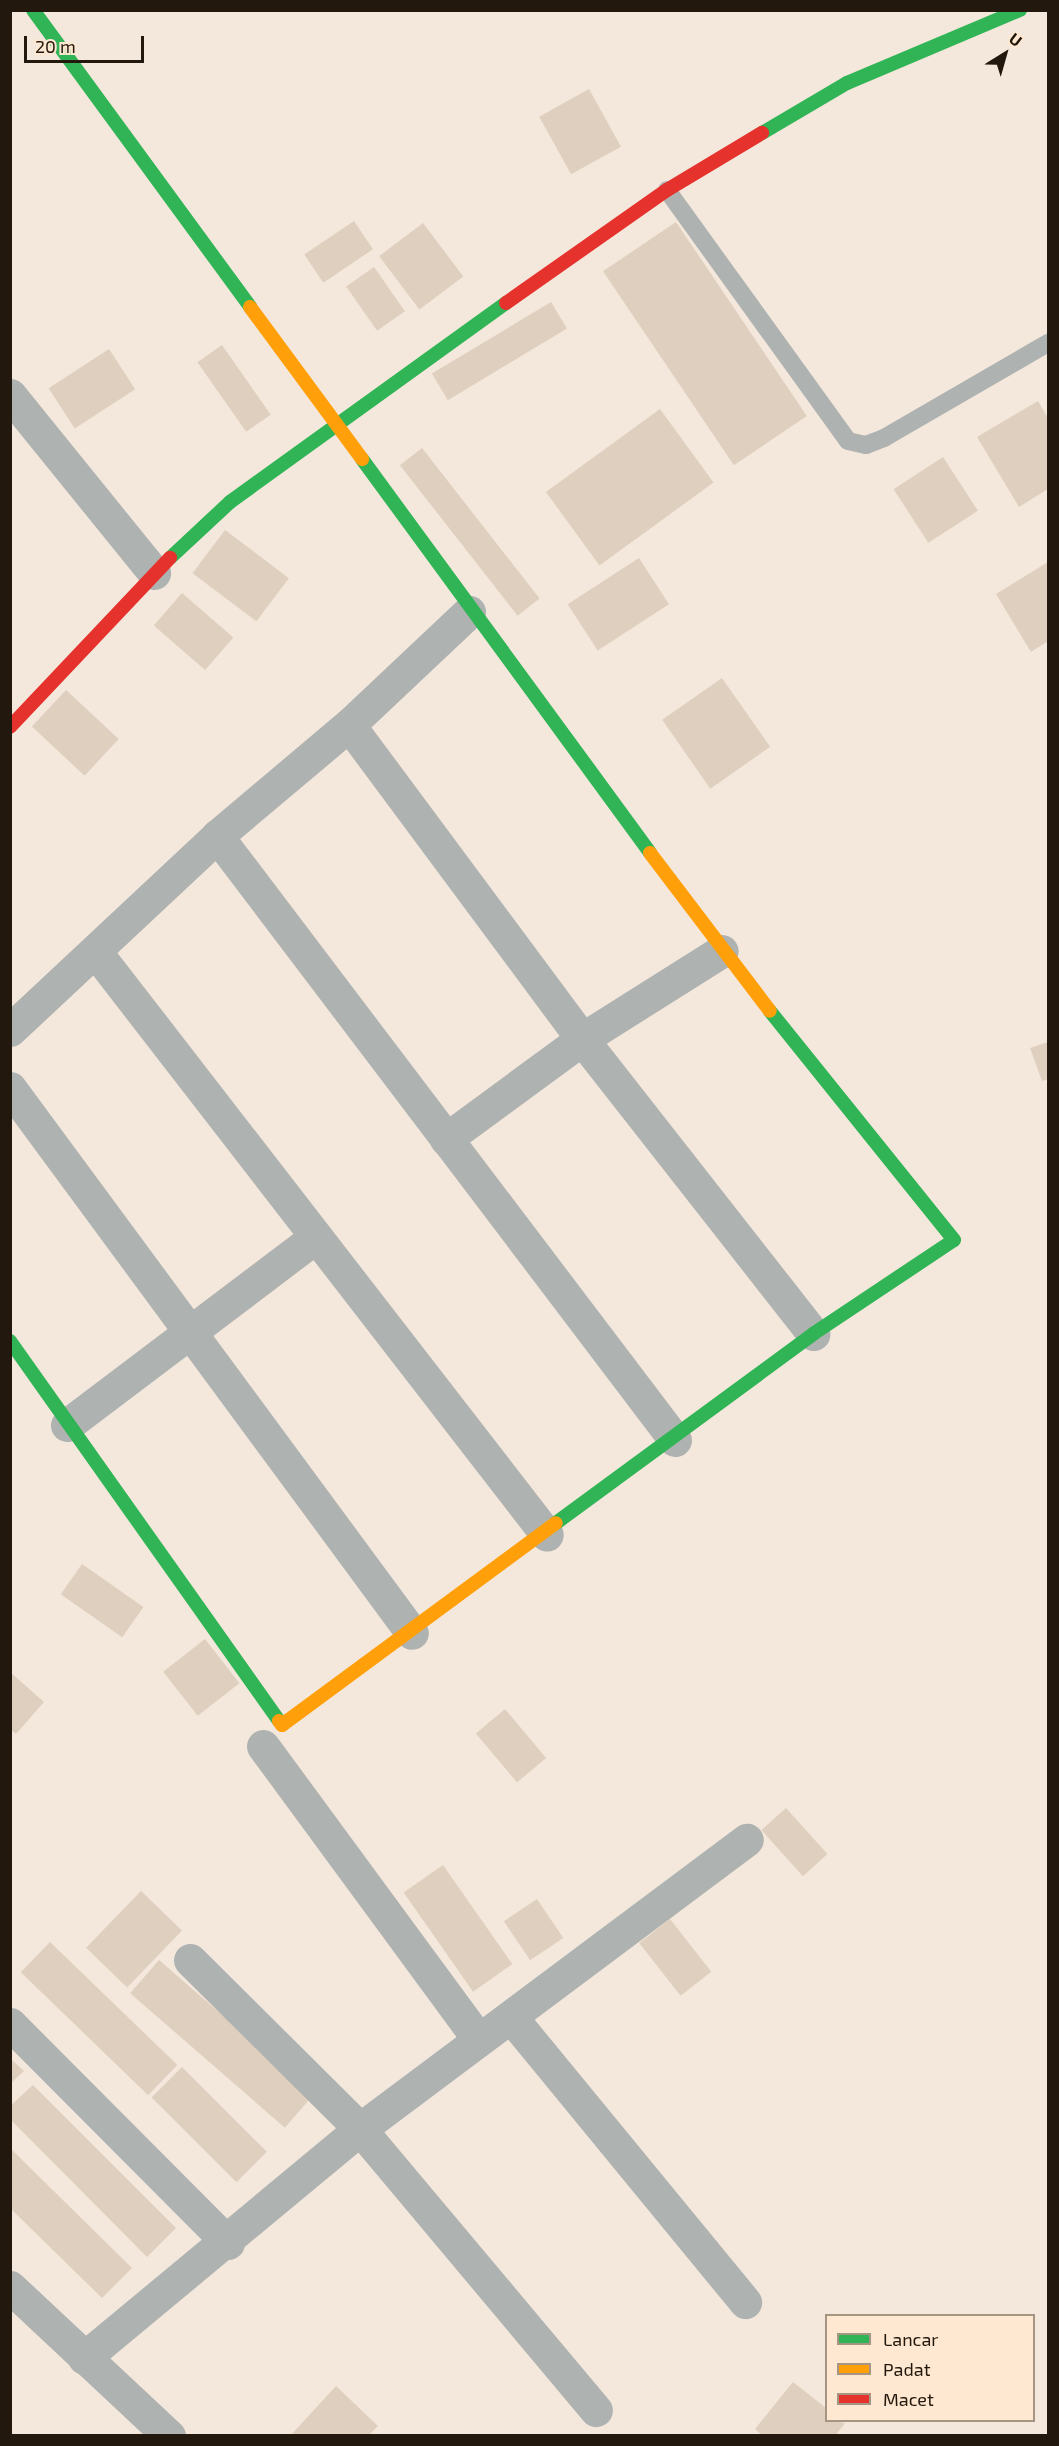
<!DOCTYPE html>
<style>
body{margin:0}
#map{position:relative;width:1059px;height:2446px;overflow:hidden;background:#f4e8dc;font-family:"Exo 2",sans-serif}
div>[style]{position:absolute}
.building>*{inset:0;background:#dfcfbe;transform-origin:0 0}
.lane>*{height:18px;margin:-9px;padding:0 9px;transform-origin:9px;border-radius:9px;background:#aeb2b1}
.street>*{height:33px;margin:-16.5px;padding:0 16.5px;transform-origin:16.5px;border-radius:16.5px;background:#aeb2b1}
.fast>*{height:14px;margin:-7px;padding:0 7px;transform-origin:7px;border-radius:7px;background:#30b455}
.slow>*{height:14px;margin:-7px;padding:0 7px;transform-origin:7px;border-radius:7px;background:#ff9f0a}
.jam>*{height:14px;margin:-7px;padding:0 7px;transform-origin:7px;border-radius:7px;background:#e5322d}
span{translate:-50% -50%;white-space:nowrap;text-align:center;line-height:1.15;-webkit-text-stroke:5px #ffe8d1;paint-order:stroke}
.frame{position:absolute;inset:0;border:12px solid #22180d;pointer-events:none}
.legend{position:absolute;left:825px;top:2314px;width:210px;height:108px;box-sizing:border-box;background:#ffe8d1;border:2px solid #a79583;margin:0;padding:8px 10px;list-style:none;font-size:18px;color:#22180d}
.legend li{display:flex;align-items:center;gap:12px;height:30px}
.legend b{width:30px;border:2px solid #a79583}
.north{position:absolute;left:975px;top:24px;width:60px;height:60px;-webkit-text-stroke:4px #ffe8d1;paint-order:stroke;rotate:37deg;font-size:16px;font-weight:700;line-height:24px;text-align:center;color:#22180d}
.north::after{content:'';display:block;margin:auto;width:21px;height:27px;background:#22180d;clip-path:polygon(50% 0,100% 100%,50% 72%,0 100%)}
.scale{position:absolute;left:24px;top:36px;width:120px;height:27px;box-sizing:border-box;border:3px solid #22180d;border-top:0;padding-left:8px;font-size:18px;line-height:21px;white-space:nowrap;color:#22180d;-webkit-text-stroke:4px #ffe8d1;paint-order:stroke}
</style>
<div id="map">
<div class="building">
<i style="left:589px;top:89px;width:66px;height:57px;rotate:61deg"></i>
<i style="left:354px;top:221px;width:34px;height:60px;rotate:56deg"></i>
<i style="left:676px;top:222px;width:234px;height:88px;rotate:56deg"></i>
<i style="left:423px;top:223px;width:67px;height:55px;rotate:53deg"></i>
<i style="left:374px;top:267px;width:54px;height:34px;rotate:55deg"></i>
<i style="left:551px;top:302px;width:31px;height:139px;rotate:59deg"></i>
<i style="left:222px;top:345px;width:85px;height:30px;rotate:55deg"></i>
<i style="left:109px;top:349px;width:48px;height:72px;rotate:57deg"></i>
<i style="clip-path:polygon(1038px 401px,1048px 418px,1048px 489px,1019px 507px,977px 437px)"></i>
<i style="left:660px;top:409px;width:91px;height:141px;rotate:54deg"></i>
<i style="left:422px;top:448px;width:191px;height:28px;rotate:52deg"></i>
<i style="left:943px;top:457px;width:64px;height:59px;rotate:57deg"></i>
<i style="left:225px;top:530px;width:80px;height:54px;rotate:37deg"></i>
<i style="left:639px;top:558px;width:55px;height:85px;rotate:57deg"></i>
<i style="clip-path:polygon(1048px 562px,1048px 641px,1031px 652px,996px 594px)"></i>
<i style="left:182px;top:593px;width:68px;height:43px;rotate:41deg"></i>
<i style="left:722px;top:678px;width:84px;height:73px;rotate:55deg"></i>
<i style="left:66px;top:690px;width:72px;height:50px;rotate:43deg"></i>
<i style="clip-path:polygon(1048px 1042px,1048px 1079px,1042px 1081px,1030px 1048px)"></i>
<i style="left:82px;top:1564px;width:75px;height:37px;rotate:35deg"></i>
<i style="left:205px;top:1639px;width:56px;height:53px;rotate:52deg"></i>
<i style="clip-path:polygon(10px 1672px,44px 1702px,16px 1734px,10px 1729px)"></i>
<i style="left:505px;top:1709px;width:64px;height:38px;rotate:50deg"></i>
<i style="left:786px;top:1808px;width:62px;height:33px;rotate:48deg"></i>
<i style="left:443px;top:1865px;width:121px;height:48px;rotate:55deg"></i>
<i style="left:141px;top:1891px;width:57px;height:79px;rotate:44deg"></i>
<i style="left:537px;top:1899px;width:47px;height:40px;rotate:56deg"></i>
<i style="left:670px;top:1919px;width:67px;height:39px;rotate:52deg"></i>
<i style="left:50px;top:1942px;width:177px;height:42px;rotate:44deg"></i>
<i style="left:159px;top:1960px;width:205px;height:44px;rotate:41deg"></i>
<i style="clip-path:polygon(10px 2058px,24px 2071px,10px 2084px)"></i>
<i style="left:182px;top:2067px;width:120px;height:43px;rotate:45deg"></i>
<i style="clip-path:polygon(33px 2085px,176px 2228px,147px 2257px,10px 2119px,10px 2106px)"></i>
<i style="clip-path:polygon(10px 2148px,132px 2268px,102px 2298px,10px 2208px)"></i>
<i style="clip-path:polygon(793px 2382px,826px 2408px,826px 2420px,845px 2423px,835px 2436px,763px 2436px,755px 2429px)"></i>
<i style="clip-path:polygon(336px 2386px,378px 2426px,368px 2436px,290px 2436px)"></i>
</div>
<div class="lane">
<i style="left:667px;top:190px;width:309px;rotate:54.2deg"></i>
<i style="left:848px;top:441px;width:18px;rotate:13deg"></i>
<i style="left:866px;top:445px;width:19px;rotate:-21deg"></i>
<i style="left:884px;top:438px;width:190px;rotate:-30.1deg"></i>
</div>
<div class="street">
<i style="left:10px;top:395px;width:229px;rotate:51deg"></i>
<i style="left:349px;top:725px;width:391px;rotate:53.4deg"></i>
<i style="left:582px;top:1039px;width:375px;rotate:51.9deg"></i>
<i style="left:217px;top:836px;width:758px;rotate:52.83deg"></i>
<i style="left:95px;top:951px;width:738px;rotate:52.26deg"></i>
<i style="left:10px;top:1030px;width:284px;rotate:-43.1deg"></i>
<i style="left:217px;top:836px;width:172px;rotate:-40.1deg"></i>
<i style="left:349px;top:725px;width:165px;rotate:-43.3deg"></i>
<i style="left:10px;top:1088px;width:677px;rotate:53.59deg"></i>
<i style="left:446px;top:1139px;width:169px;rotate:-36.3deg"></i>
<i style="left:582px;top:1039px;width:165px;rotate:-32.2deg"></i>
<i style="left:67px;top:1425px;width:312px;rotate:-37.1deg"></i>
<i style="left:263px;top:1746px;width:363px;rotate:53.7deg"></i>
<i style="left:190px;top:1960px;width:240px;rotate:44.8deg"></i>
<i style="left:360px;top:2129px;width:367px;rotate:50deg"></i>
<i style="left:511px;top:2017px;width:369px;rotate:50.6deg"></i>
<i style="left:10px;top:2024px;width:309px;rotate:45.1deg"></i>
<i style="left:10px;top:2287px;width:218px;rotate:43.1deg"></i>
<i style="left:84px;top:2358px;width:359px;rotate:-39.7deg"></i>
<i style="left:360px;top:2129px;width:483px;rotate:-36.8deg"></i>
</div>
<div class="fast">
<i style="left:33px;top:10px;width:368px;rotate:53.8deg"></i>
<i style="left:762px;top:133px;width:99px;rotate:-30.5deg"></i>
<i style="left:847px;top:83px;width:188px;rotate:-22.9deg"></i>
<i style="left:362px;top:459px;width:488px;rotate:53.8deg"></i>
<i style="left:170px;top:558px;width:82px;rotate:-43deg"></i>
<i style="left:230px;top:502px;width:340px;rotate:-35.8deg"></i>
<i style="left:10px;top:1341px;width:466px;rotate:54.7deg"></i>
<i style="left:556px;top:1523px;width:319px;rotate:-36.3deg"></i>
<i style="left:813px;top:1334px;width:169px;rotate:-33.7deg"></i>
<i style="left:954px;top:1240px;width:294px;rotate:-128.8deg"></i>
</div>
<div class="slow">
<i style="left:250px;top:307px;width:189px;rotate:53.6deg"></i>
<i style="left:650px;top:853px;width:198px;rotate:52.8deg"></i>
<i style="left:279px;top:1721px;width:5px;rotate:53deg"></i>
<i style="left:282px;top:1725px;width:340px;rotate:-36.4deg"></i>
</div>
<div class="jam">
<i style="left:506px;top:303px;width:197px;rotate:-35.1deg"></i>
<i style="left:667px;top:190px;width:111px;rotate:-31deg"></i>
<i style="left:10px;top:727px;width:233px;rotate:-46.6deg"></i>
</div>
<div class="frame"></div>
<ul class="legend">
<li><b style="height:8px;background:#30b455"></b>Lancar</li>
<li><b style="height:8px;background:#ff9f0a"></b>Padat</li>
<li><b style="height:8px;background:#e5322d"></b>Macet</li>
</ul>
<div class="north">U</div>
<div class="scale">20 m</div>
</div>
